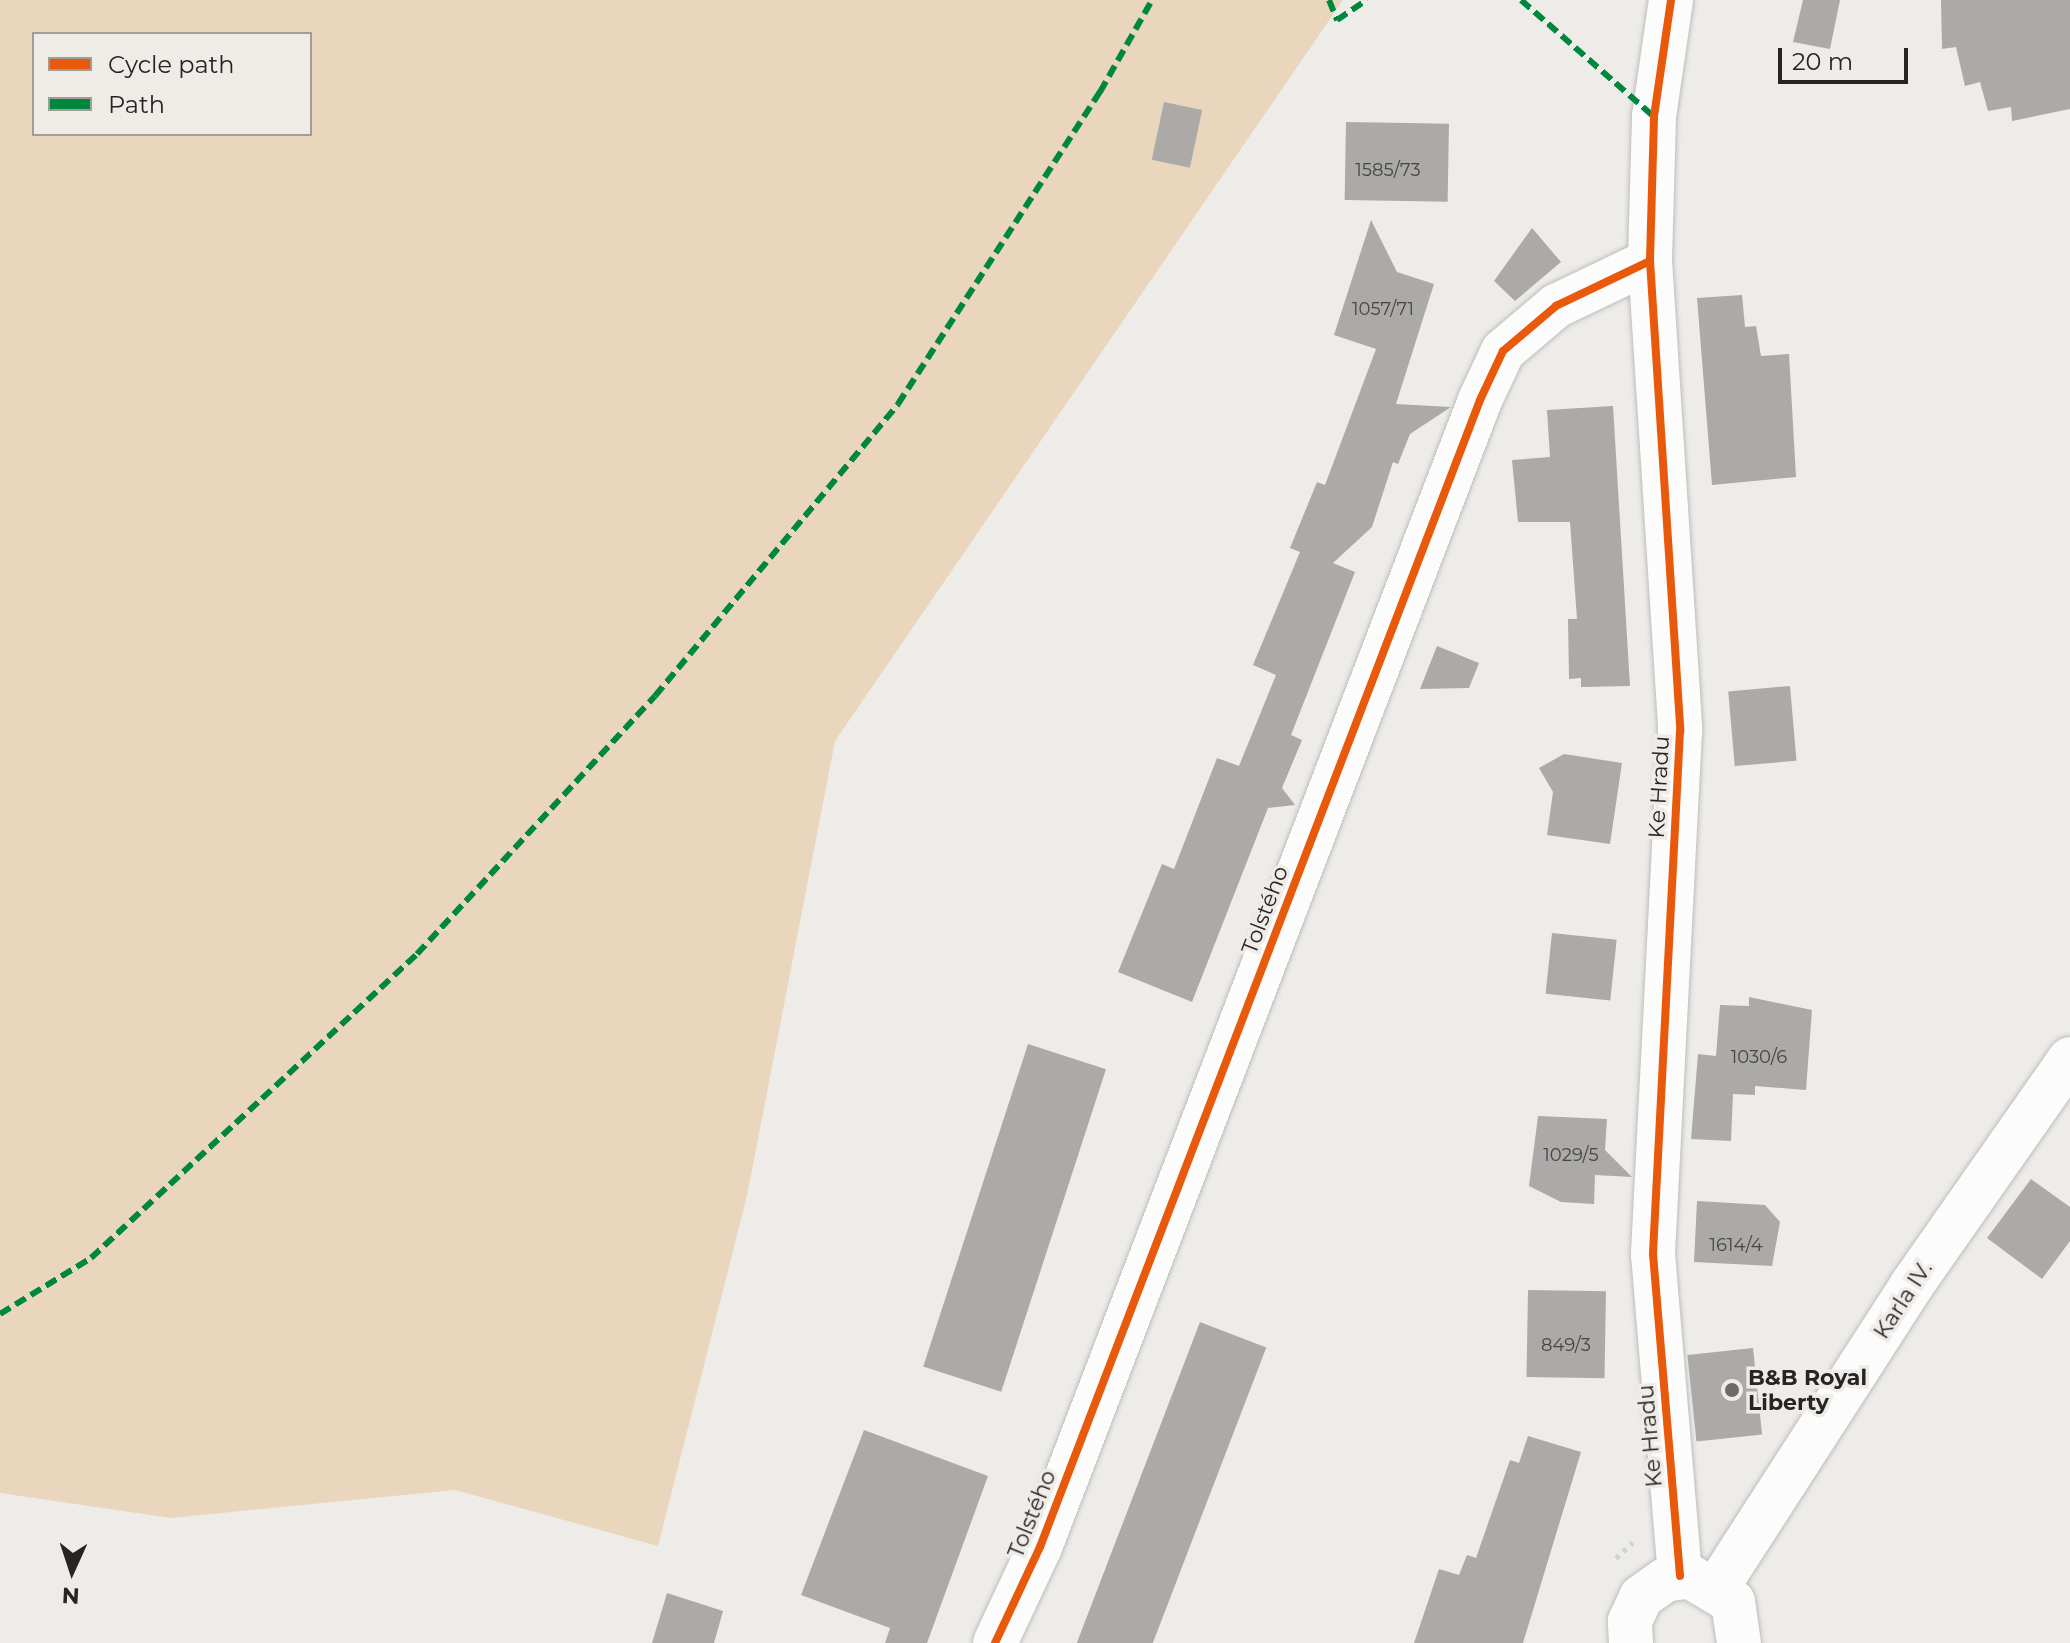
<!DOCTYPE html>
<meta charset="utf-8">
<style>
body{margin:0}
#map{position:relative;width:2070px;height:1643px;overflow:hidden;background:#eeece9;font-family:Montserrat,sans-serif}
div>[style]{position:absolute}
.green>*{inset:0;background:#ead6bc}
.building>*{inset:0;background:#abaaa8;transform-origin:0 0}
.path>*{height:5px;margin-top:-2.5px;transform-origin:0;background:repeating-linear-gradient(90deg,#d1d1d0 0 4px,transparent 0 10px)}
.roads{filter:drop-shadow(0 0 2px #bebdba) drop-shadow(0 0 2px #bebdba)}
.minor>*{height:44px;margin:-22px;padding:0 22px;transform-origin:22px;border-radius:22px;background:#fcfcfc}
.quiet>*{height:6px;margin-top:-3px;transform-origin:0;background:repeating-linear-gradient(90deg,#00873e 0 12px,transparent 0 18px)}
.cycleway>*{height:8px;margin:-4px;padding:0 4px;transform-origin:4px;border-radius:4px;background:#e8590c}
.dots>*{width:22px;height:22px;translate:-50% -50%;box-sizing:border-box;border:4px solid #efece8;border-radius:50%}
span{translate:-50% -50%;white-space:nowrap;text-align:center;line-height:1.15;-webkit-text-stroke:7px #efece8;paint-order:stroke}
.number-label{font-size:18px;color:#474645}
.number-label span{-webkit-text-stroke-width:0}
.street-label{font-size:22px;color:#262524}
.poi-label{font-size:22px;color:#262524;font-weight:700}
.left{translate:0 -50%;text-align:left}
.legend{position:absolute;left:32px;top:32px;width:280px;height:104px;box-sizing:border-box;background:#efece8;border:2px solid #9f9c9a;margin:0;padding:10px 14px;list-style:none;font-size:24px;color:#262524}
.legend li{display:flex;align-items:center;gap:16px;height:40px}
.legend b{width:40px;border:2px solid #9f9c9a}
.north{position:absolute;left:32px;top:1531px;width:80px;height:80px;-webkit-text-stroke:6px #efece8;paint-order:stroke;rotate:183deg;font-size:22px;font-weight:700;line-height:32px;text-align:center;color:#262524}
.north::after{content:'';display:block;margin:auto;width:28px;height:36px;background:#262524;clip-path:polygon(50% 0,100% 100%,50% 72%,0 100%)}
.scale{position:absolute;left:1778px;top:48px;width:130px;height:36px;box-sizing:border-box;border:4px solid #262524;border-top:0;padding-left:10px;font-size:24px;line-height:28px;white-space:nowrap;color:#262524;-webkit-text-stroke:6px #efece8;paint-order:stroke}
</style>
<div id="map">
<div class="green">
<i style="clip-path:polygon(evenodd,0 0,1343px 0,835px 741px,747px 1196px,658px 1546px,455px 1490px,171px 1518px,0 1493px,0 0,34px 34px,310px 34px,310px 134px,34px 134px,34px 34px)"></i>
</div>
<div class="building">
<i style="clip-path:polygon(1803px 0,1840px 0,1830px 49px,1793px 42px)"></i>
<i style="clip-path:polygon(1941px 0,2070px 0,2070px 109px,2012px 121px,2011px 107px,1988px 111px,1980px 82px,1965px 86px,1956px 47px,1942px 49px)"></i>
<i style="left:1164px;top:102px;width:39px;height:59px;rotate:12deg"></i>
<i style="left:1346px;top:122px;width:103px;height:78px;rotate:1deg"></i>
<i style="clip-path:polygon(1371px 220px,1397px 272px,1434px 284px,1396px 404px,1451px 407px,1410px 434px,1398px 464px,1393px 462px,1372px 527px,1333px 563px,1355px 572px,1291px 735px,1302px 740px,1282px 788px,1295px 805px,1268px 808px,1192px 1002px,1118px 972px,1162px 864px,1174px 869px,1217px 758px,1239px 766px,1276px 675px,1253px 665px,1300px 552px,1290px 548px,1317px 482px,1325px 485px,1376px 349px,1334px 335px)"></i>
<i style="clip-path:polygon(1532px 228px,1561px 262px,1515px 301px,1494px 281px)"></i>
<i style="clip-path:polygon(1742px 295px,1745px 327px,1756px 326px,1761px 356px,1789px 354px,1796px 477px,1712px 485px,1697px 298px)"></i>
<i style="clip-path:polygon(1613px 406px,1630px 686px,1581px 687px,1581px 678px,1569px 679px,1568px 619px,1577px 619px,1570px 522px,1518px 522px,1512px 460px,1550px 457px,1547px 410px)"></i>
<i style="clip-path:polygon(1437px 646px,1479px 663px,1469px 688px,1420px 689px)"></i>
<i style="left:1790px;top:686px;width:75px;height:62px;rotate:85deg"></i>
<i style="clip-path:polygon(1564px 754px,1622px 763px,1610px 844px,1547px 835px,1553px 792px,1539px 768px)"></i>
<i style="left:1552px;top:933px;width:65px;height:61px;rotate:6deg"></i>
<i style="clip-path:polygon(1749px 997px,1812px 1010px,1806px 1090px,1755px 1086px,1755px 1095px,1733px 1094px,1731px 1141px,1691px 1139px,1698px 1054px,1716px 1056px,1720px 1005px,1749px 1006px)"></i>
<i style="left:1028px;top:1044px;width:82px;height:339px;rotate:18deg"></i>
<i style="clip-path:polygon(1538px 1116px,1607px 1119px,1605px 1150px,1632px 1177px,1595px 1175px,1594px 1204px,1561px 1202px,1529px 1186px)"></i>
<i style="clip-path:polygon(2031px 1179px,2070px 1207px,2070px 1241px,2042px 1279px,1987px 1238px)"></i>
<i style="clip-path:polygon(1697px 1201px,1765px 1205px,1780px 1222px,1772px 1266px,1694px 1262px)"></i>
<i style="left:1528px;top:1290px;width:78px;height:87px;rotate:1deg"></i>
<i style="left:1200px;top:1322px;width:71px;height:344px;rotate:21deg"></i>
<i style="left:1753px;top:1348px;width:87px;height:66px;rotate:84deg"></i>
<i style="clip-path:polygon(864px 1430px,988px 1476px,927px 1643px,885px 1643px,890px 1628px,801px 1595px)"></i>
<i style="clip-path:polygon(1528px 1436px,1581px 1452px,1523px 1643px,1414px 1643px,1439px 1569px,1459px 1575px,1467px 1555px,1476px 1558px,1510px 1460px,1519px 1463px)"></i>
<i style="clip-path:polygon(667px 1593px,723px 1611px,714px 1643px,652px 1643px)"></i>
</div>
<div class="path">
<i style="left:1616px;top:1558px;width:23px;rotate:-43deg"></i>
</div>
<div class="roads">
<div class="minor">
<i style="left:1671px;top:0;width:118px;rotate:98.3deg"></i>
<i style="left:1654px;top:117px;width:144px;rotate:91.6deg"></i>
<i style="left:1650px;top:261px;width:471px;rotate:86.3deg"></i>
<i style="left:1680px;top:731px;width:524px;rotate:92.96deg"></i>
<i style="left:1653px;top:1254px;width:323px;rotate:85.2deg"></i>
<i style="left:1718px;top:1586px;width:357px;rotate:-57.2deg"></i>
<i style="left:1911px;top:1286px;width:277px;rotate:-55deg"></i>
<i style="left:995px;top:1643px;width:106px;rotate:-64.9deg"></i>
<i style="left:1040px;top:1547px;width:1228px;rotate:-69.01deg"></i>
<i style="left:1480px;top:400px;width:54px;rotate:-64.9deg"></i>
<i style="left:1503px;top:351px;width:70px;rotate:-40.3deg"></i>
<i style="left:1556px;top:306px;width:104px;rotate:-25.6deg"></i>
<i style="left:1631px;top:1643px;width:22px;rotate:-93deg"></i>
<i style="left:1630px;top:1621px;width:26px;rotate:-65deg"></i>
<i style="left:1641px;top:1597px;width:29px;rotate:-35deg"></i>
<i style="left:1665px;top:1580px;width:24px;rotate:-9deg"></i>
<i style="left:1689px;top:1576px;width:51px;rotate:30.6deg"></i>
<i style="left:1733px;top:1602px;width:41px;rotate:81.7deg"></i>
</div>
</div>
<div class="quiet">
<i style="left:1329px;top:0;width:22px;rotate:68deg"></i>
<i style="left:1337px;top:20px;width:36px;rotate:-34deg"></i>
<i style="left:1521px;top:0;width:177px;rotate:41.3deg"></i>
<i style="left:0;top:1314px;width:107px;rotate:-31.6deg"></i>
<i style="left:91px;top:1258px;width:446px;rotate:-43deg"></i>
<i style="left:417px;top:954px;width:351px;rotate:-47.3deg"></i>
<i style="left:655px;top:696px;width:380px;rotate:-50.2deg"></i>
<i style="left:898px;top:404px;width:372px;rotate:-57.1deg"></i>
<i style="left:1100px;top:92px;width:106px;rotate:-60.5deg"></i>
</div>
<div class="cycleway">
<i style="left:1671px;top:0;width:118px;rotate:98.3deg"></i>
<i style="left:1654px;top:117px;width:144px;rotate:91.6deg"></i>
<i style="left:1650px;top:261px;width:471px;rotate:86.3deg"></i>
<i style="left:1680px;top:731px;width:524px;rotate:92.96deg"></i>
<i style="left:1653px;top:1254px;width:323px;rotate:85.2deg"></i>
<i style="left:995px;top:1643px;width:106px;rotate:-64.9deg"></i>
<i style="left:1040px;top:1547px;width:1228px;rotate:-69.01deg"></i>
<i style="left:1480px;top:400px;width:54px;rotate:-64.9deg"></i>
<i style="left:1503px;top:351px;width:70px;rotate:-40.3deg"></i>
<i style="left:1556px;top:306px;width:104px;rotate:-25.6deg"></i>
</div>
<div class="dots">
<i style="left:1732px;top:1390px;background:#6c6b69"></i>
</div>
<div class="number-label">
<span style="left:1388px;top:170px">1585/73</span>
<span style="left:1383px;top:309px">1057/71</span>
<span style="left:1759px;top:1057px">1030/6</span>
<span style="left:1571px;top:1155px">1029/5</span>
<span style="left:1736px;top:1245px">1614/4</span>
<span style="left:1566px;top:1345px">849/3</span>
</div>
<div class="street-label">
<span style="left:1659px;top:787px;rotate:-87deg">Ke Hradu</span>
<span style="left:1265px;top:910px;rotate:-69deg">Tolstého</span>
<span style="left:1903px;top:1300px;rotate:-57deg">Karla IV.</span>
<span style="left:1650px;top:1436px;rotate:-95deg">Ke Hradu</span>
<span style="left:1032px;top:1514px;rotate:-68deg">Tolstého</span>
</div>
<div class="poi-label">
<span class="left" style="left:1748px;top:1390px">B&amp;B Royal<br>Liberty</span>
</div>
<ul class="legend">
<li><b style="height:10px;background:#e8590c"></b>Cycle path</li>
<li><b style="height:10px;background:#00873e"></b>Path</li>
</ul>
<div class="north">N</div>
<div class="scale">20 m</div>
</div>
